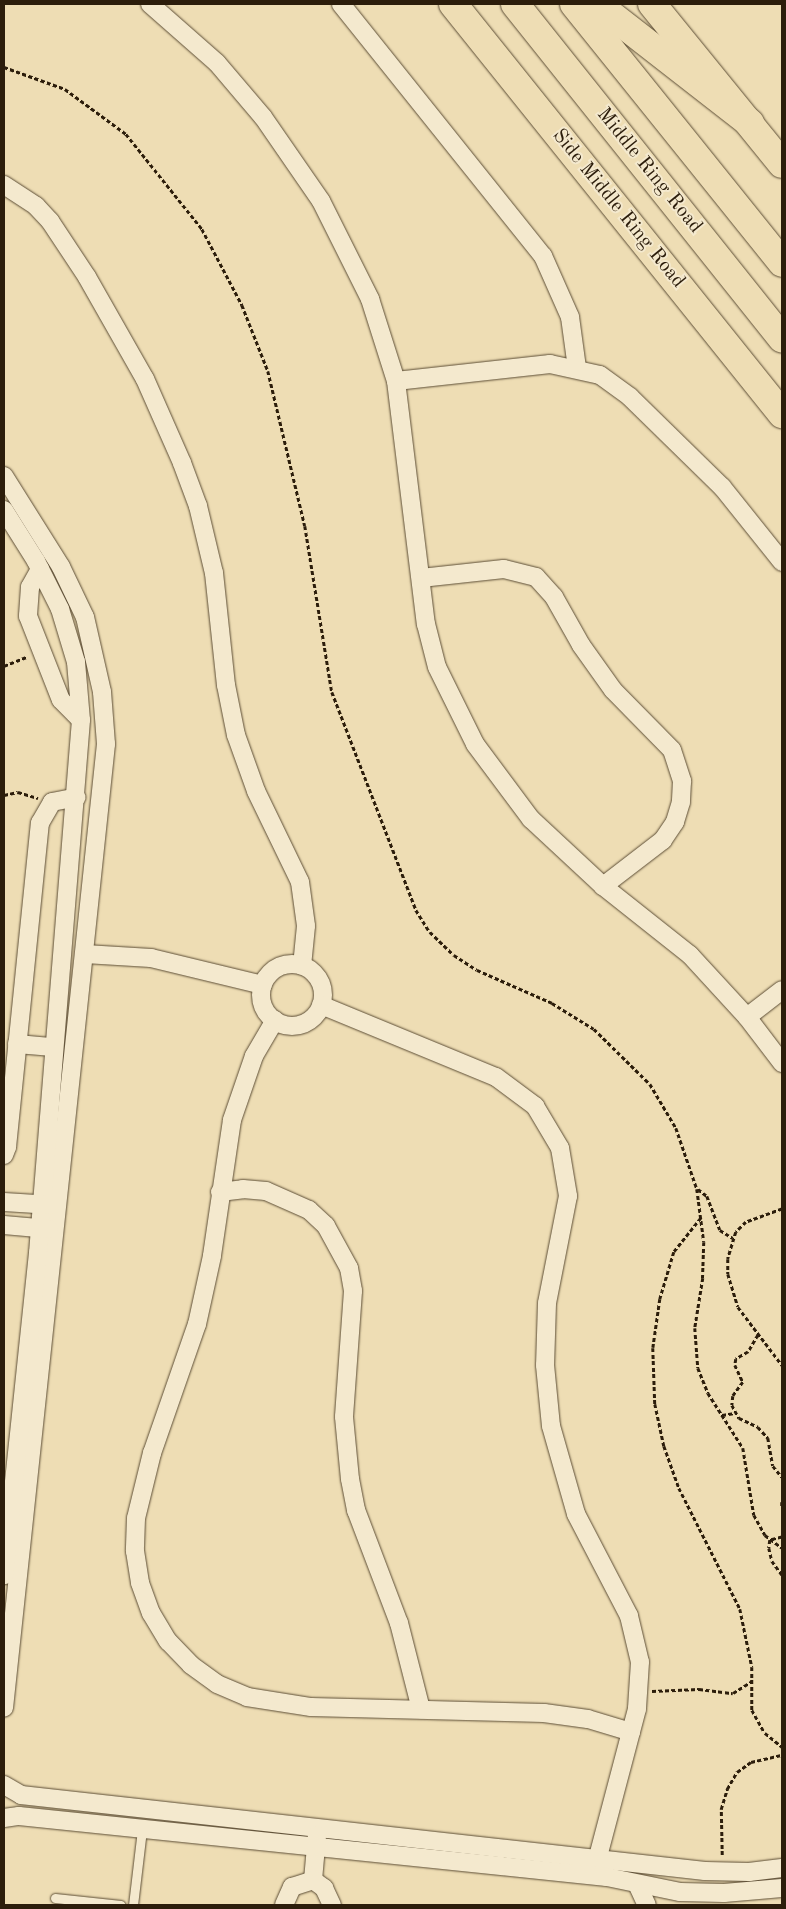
<!DOCTYPE html>
<style>
body{margin:0}
#map{position:relative;width:786px;height:1909px;overflow:hidden;background:#eeddb4;font-family:"Old Standard TT",serif}
div>[style]{position:absolute}
.path>*{height:2.5px;margin-top:-1.25px;transform-origin:0;background:repeating-linear-gradient(90deg,#2c1d0b 0 4px,transparent 0 6.5px)}
.roads{filter:drop-shadow(0 0 1px #5c4d35) drop-shadow(0 0 1px #5c4d35)}
.service>*{height:9px;margin:-4.5px;padding:0 4.5px;transform-origin:4.5px;border-radius:4.5px;background:#f4e9ce}
.minor>*{height:18px;margin:-9px;padding:0 9px;transform-origin:9px;border-radius:9px;background:#f4e9ce}
.minor>.ring{margin:-9px;padding:0;box-sizing:content-box;background:none;border:18px solid #f4e9ce;border-radius:50%}
.trunk>*{height:28px;margin:-14px;padding:0 14px;transform-origin:14px;border-radius:14px;background:#eeddb4}
.motorway>*{height:28px;margin:-14px;padding:0 14px;transform-origin:14px;border-radius:14px;background:#eeddb4}
span{translate:-50% -50%;white-space:nowrap;text-align:center;line-height:1.15;-webkit-text-stroke:4px #f4e9ce;paint-order:stroke}
.street-label{font-size:20px;color:#2c1d0b}
.frame{position:absolute;inset:0;border:5px solid #2c1d0b;pointer-events:none}
</style>
<div id="map">
<div class="path">
<i style="left:4px;top:67px;width:65px;rotate:19.8deg"></i>
<i style="left:65px;top:89px;width:76px;rotate:36.4deg"></i>
<i style="left:126px;top:134px;width:122px;rotate:51.3deg"></i>
<i style="left:202px;top:229px;width:86px;rotate:62.2deg"></i>
<i style="left:242px;top:305px;width:71px;rotate:68.5deg"></i>
<i style="left:268px;top:371px;width:159px;rotate:76.6deg"></i>
<i style="left:305px;top:526px;width:168px;rotate:80.8deg"></i>
<i style="left:332px;top:692px;width:234px;rotate:68.9deg"></i>
<i style="left:416px;top:910px;width:26px;rotate:58deg"></i>
<i style="left:430px;top:932px;width:33px;rotate:44deg"></i>
<i style="left:454px;top:955px;width:27px;rotate:33deg"></i>
<i style="left:477px;top:970px;width:82px;rotate:23.7deg"></i>
<i style="left:552px;top:1003px;width:49px;rotate:31.8deg"></i>
<i style="left:594px;top:1029px;width:78px;rotate:44.5deg"></i>
<i style="left:650px;top:1084px;width:51px;rotate:59.4deg"></i>
<i style="left:676px;top:1128px;width:65px;rotate:71deg"></i>
<i style="left:697px;top:1189px;width:53px;rotate:82.5deg"></i>
<i style="left:704px;top:1242px;width:36px;rotate:92deg"></i>
<i style="left:703px;top:1278px;width:51px;rotate:99.1deg"></i>
<i style="left:695px;top:1328px;width:40px;rotate:85.7deg"></i>
<i style="left:698px;top:1368px;width:27px;rotate:68deg"></i>
<i style="left:708px;top:1393px;width:65px;rotate:57.5deg"></i>
<i style="left:743px;top:1448px;width:68px;rotate:80.7deg"></i>
<i style="left:754px;top:1515px;width:23px;rotate:61deg"></i>
<i style="left:765px;top:1535px;width:21px;rotate:37deg"></i>
<i style="left:4px;top:666px;width:24px;rotate:-22deg"></i>
<i style="left:4px;top:795px;width:14px;rotate:-12deg"></i>
<i style="left:18px;top:792px;width:21px;rotate:17deg"></i>
<i style="left:698px;top:1189px;width:11px;rotate:38deg"></i>
<i style="left:707px;top:1196px;width:36px;rotate:69deg"></i>
<i style="left:720px;top:1230px;width:15px;rotate:32deg"></i>
<i style="left:782px;top:1209px;width:38px;rotate:160deg"></i>
<i style="left:746px;top:1222px;width:14px;rotate:135deg"></i>
<i style="left:736px;top:1232px;width:28px;rotate:107deg"></i>
<i style="left:728px;top:1259px;width:15px;rotate:90deg"></i>
<i style="left:728px;top:1274px;width:34px;rotate:73deg"></i>
<i style="left:738px;top:1307px;width:73px;rotate:52.8deg"></i>
<i style="left:701px;top:1218px;width:43px;rotate:128.5deg"></i>
<i style="left:674px;top:1252px;width:49px;rotate:106.6deg"></i>
<i style="left:660px;top:1299px;width:49px;rotate:98.1deg"></i>
<i style="left:653px;top:1348px;width:56px;rotate:88deg"></i>
<i style="left:655px;top:1404px;width:43px;rotate:77.9deg"></i>
<i style="left:664px;top:1446px;width:45px;rotate:70.3deg"></i>
<i style="left:679px;top:1488px;width:136px;rotate:63.2deg"></i>
<i style="left:740px;top:1609px;width:59px;rotate:78.3deg"></i>
<i style="left:752px;top:1667px;width:43px;rotate:90deg"></i>
<i style="left:752px;top:1710px;width:26px;rotate:61deg"></i>
<i style="left:765px;top:1733px;width:22px;rotate:39deg"></i>
<i style="left:758px;top:1335px;width:20px;rotate:120deg"></i>
<i style="left:748px;top:1352px;width:14px;rotate:150deg"></i>
<i style="left:736px;top:1359px;width:6px;rotate:99deg"></i>
<i style="left:735px;top:1365px;width:19px;rotate:65deg"></i>
<i style="left:743px;top:1382px;width:17px;rotate:126deg"></i>
<i style="left:733px;top:1396px;width:9px;rotate:96deg"></i>
<i style="left:732px;top:1405px;width:15px;rotate:62deg"></i>
<i style="left:739px;top:1418px;width:21px;rotate:25deg"></i>
<i style="left:758px;top:1427px;width:15px;rotate:48deg"></i>
<i style="left:768px;top:1438px;width:28px;rotate:80deg"></i>
<i style="left:773px;top:1466px;width:14px;rotate:51deg"></i>
<i style="left:722px;top:1415px;width:13px;rotate:-9deg"></i>
<i style="left:782px;top:1502px;width:6px;rotate:90deg"></i>
<i style="left:782px;top:1537px;width:12px;rotate:166deg"></i>
<i style="left:770px;top:1540px;width:8px;rotate:97deg"></i>
<i style="left:769px;top:1548px;width:13px;rotate:77deg"></i>
<i style="left:772px;top:1561px;width:17px;rotate:54deg"></i>
<i style="left:652px;top:1691px;width:47px;rotate:-2.4deg"></i>
<i style="left:699px;top:1689px;width:34px;rotate:7deg"></i>
<i style="left:733px;top:1693px;width:22px;rotate:-32deg"></i>
<i style="left:722px;top:1855px;width:46px;rotate:-91.2deg"></i>
<i style="left:721px;top:1809px;width:21px;rotate:-73deg"></i>
<i style="left:727px;top:1789px;width:20px;rotate:-60deg"></i>
<i style="left:737px;top:1772px;width:17px;rotate:-36deg"></i>
<i style="left:751px;top:1762px;width:32px;rotate:-13deg"></i>
</div>
<div class="roads">
<div class="service">
<i style="left:55px;top:1898px;width:66px;rotate:6.1deg"></i>
<i style="left:133px;top:1905px;width:77px;rotate:-83.2deg"></i>
</div>
<div class="minor">
<i style="left:150px;top:4px;width:89px;rotate:41.4deg"></i>
<i style="left:217px;top:63px;width:71px;rotate:49.6deg"></i>
<i style="left:263px;top:117px;width:102px;rotate:55.4deg"></i>
<i style="left:321px;top:201px;width:110px;rotate:63.4deg"></i>
<i style="left:370px;top:299px;width:86px;rotate:72.4deg"></i>
<i style="left:396px;top:381px;width:245px;rotate:83deg"></i>
<i style="left:426px;top:624px;width:44px;rotate:75.7deg"></i>
<i style="left:437px;top:667px;width:86px;rotate:63.7deg"></i>
<i style="left:475px;top:744px;width:94px;rotate:53.3deg"></i>
<i style="left:531px;top:819px;width:98px;rotate:42.9deg"></i>
<i style="left:603px;top:886px;width:111px;rotate:38.4deg"></i>
<i style="left:690px;top:955px;width:84px;rotate:47.4deg"></i>
<i style="left:747px;top:1017px;width:58px;rotate:52.7deg"></i>
<i style="left:341px;top:4px;width:323px;rotate:51.3deg"></i>
<i style="left:543px;top:256px;width:67px;rotate:66.1deg"></i>
<i style="left:570px;top:317px;width:51px;rotate:82.2deg"></i>
<i style="left:4px;top:185px;width:38px;rotate:33deg"></i>
<i style="left:36px;top:206px;width:21px;rotate:47deg"></i>
<i style="left:50px;top:221px;width:67px;rotate:56.5deg"></i>
<i style="left:87px;top:277px;width:117px;rotate:60.4deg"></i>
<i style="left:145px;top:379px;width:92px;rotate:66.2deg"></i>
<i style="left:182px;top:463px;width:46px;rotate:69.6deg"></i>
<i style="left:198px;top:506px;width:69px;rotate:76.6deg"></i>
<i style="left:214px;top:573px;width:113px;rotate:83.9deg"></i>
<i style="left:226px;top:685px;width:51px;rotate:78.7deg"></i>
<i style="left:236px;top:735px;width:59px;rotate:70.3deg"></i>
<i style="left:256px;top:791px;width:101px;rotate:64.2deg"></i>
<i style="left:300px;top:882px;width:44px;rotate:82.2deg"></i>
<i style="left:306px;top:926px;width:40px;rotate:95.7deg"></i>
<i style="left:396px;top:381px;width:155px;rotate:-6.3deg"></i>
<i style="left:550px;top:364px;width:51px;rotate:12.4deg"></i>
<i style="left:600px;top:375px;width:37px;rotate:36deg"></i>
<i style="left:630px;top:397px;width:129px;rotate:44.4deg"></i>
<i style="left:722px;top:487px;width:96px;rotate:51.3deg"></i>
<i style="left:4px;top:476px;width:107px;rotate:57.9deg"></i>
<i style="left:61px;top:567px;width:55px;rotate:64.4deg"></i>
<i style="left:85px;top:617px;width:77px;rotate:77.2deg"></i>
<i style="left:102px;top:692px;width:52px;rotate:85.6deg"></i>
<i style="left:106px;top:744px;width:969px;rotate:96.04deg"></i>
<i style="left:4px;top:510px;width:60px;rotate:57.9deg"></i>
<i style="left:36px;top:561px;width:54px;rotate:63.4deg"></i>
<i style="left:60px;top:609px;width:55px;rotate:73.2deg"></i>
<i style="left:76px;top:662px;width:58px;rotate:85.1deg"></i>
<i style="left:81px;top:720px;width:535px;rotate:94.61deg"></i>
<i style="left:38px;top:1253px;width:324px;rotate:96deg"></i>
<i style="left:40px;top:569px;width:21px;rotate:119deg"></i>
<i style="left:30px;top:587px;width:29px;rotate:94deg"></i>
<i style="left:28px;top:616px;width:90px;rotate:68.6deg"></i>
<i style="left:61px;top:700px;width:28px;rotate:45deg"></i>
<i style="left:421px;top:578px;width:83px;rotate:-6.2deg"></i>
<i style="left:504px;top:569px;width:33px;rotate:14deg"></i>
<i style="left:536px;top:577px;width:27px;rotate:48deg"></i>
<i style="left:554px;top:597px;width:55px;rotate:60.6deg"></i>
<i style="left:581px;top:645px;width:55px;rotate:54.6deg"></i>
<i style="left:613px;top:690px;width:84px;rotate:45.5deg"></i>
<i style="left:672px;top:750px;width:33px;rotate:72deg"></i>
<i style="left:682px;top:781px;width:21px;rotate:93deg"></i>
<i style="left:681px;top:802px;width:21px;rotate:107deg"></i>
<i style="left:675px;top:822px;width:22px;rotate:124deg"></i>
<i style="left:663px;top:840px;width:76px;rotate:142.5deg"></i>
<i style="left:85px;top:954px;width:66px;rotate:3.5deg"></i>
<i style="left:151px;top:958px;width:115px;rotate:13.6deg"></i>
<i class="ring" style="left:261px;top:964px;width:44px;height:44px"></i>
<i style="left:321px;top:1005px;width:189px;rotate:22.4deg"></i>
<i style="left:496px;top:1077px;width:49px;rotate:36.6deg"></i>
<i style="left:535px;top:1106px;width:49px;rotate:59.2deg"></i>
<i style="left:560px;top:1148px;width:49px;rotate:80.5deg"></i>
<i style="left:568px;top:1196px;width:109px;rotate:101.1deg"></i>
<i style="left:547px;top:1303px;width:62px;rotate:91.8deg"></i>
<i style="left:545px;top:1365px;width:61px;rotate:84.4deg"></i>
<i style="left:551px;top:1426px;width:91px;rotate:74.1deg"></i>
<i style="left:576px;top:1514px;width:115px;rotate:62.5deg"></i>
<i style="left:629px;top:1616px;width:47px;rotate:76.6deg"></i>
<i style="left:640px;top:1662px;width:47px;rotate:93.7deg"></i>
<i style="left:637px;top:1709px;width:153px;rotate:104.8deg"></i>
<i style="left:747px;top:1017px;width:44px;rotate:-37.6deg"></i>
<i style="left:275px;top:1020px;width:42px;rotate:120.3deg"></i>
<i style="left:254px;top:1056px;width:68px;rotate:109deg"></i>
<i style="left:232px;top:1120px;width:137px;rotate:98.4deg"></i>
<i style="left:212px;top:1256px;width:70px;rotate:102.4deg"></i>
<i style="left:197px;top:1324px;width:137px;rotate:109.2deg"></i>
<i style="left:152px;top:1453px;width:67px;rotate:103.8deg"></i>
<i style="left:136px;top:1518px;width:33px;rotate:92deg"></i>
<i style="left:135px;top:1551px;width:32px;rotate:81deg"></i>
<i style="left:140px;top:1583px;width:32px;rotate:70deg"></i>
<i style="left:151px;top:1613px;width:33px;rotate:59deg"></i>
<i style="left:168px;top:1641px;width:33px;rotate:46deg"></i>
<i style="left:191px;top:1665px;width:32px;rotate:36deg"></i>
<i style="left:217px;top:1684px;width:33px;rotate:23deg"></i>
<i style="left:247px;top:1697px;width:65px;rotate:8.9deg"></i>
<i style="left:311px;top:1707px;width:233px;rotate:1.5deg"></i>
<i style="left:544px;top:1713px;width:44px;rotate:7.8deg"></i>
<i style="left:588px;top:1719px;width:45px;rotate:16.8deg"></i>
<i style="left:17px;top:1044px;width:36px;rotate:5deg"></i>
<i style="left:4px;top:1155px;width:9px;rotate:-69deg"></i>
<i style="left:7px;top:1147px;width:326px;rotate:-84.2deg"></i>
<i style="left:40px;top:823px;width:24px;rotate:-60deg"></i>
<i style="left:52px;top:802px;width:25px;rotate:-11deg"></i>
<i style="left:220px;top:1192px;width:23px;rotate:-7deg"></i>
<i style="left:243px;top:1189px;width:23px;rotate:5deg"></i>
<i style="left:266px;top:1191px;width:47px;rotate:23.8deg"></i>
<i style="left:309px;top:1210px;width:23px;rotate:43deg"></i>
<i style="left:326px;top:1226px;width:48px;rotate:61.3deg"></i>
<i style="left:349px;top:1268px;width:23px;rotate:80deg"></i>
<i style="left:353px;top:1291px;width:126px;rotate:94.1deg"></i>
<i style="left:344px;top:1417px;width:62px;rotate:84.5deg"></i>
<i style="left:350px;top:1479px;width:32px;rotate:79deg"></i>
<i style="left:356px;top:1510px;width:121px;rotate:69.2deg"></i>
<i style="left:399px;top:1623px;width:89px;rotate:75.7deg"></i>
<i style="left:4px;top:1202px;width:48px;rotate:3.6deg"></i>
<i style="left:4px;top:1225px;width:45px;rotate:5.1deg"></i>
<i style="left:4px;top:1785px;width:20px;rotate:30deg"></i>
<i style="left:21px;top:1795px;width:688px;rotate:6.34deg"></i>
<i style="left:705px;top:1871px;width:44px;rotate:1.3deg"></i>
<i style="left:749px;top:1872px;width:33px;rotate:-7deg"></i>
<i style="left:4px;top:1818px;width:15px;rotate:-8deg"></i>
<i style="left:19px;top:1816px;width:591px;rotate:5.92deg"></i>
<i style="left:607px;top:1877px;width:75px;rotate:11.6deg"></i>
<i style="left:680px;top:1892px;width:44px;rotate:1.3deg"></i>
<i style="left:724px;top:1893px;width:58px;rotate:-4.9deg"></i>
<i style="left:313px;top:1880px;width:45px;rotate:-84.9deg"></i>
<i style="left:637px;top:1884px;width:23px;rotate:65deg"></i>
<i style="left:284px;top:1905px;width:20px;rotate:-66deg"></i>
<i style="left:292px;top:1887px;width:22px;rotate:-18deg"></i>
<i style="left:313px;top:1880px;width:14px;rotate:36deg"></i>
<i style="left:324px;top:1888px;width:19px;rotate:65deg"></i>
</div>
<div class="trunk">
<i style="left:453px;top:4px;width:526px;rotate:51.26deg"></i>
<i style="left:652px;top:4px;width:206px;rotate:50.9deg"></i>
</div>
<div class="motorway">
<i style="left:515px;top:4px;width:428px;rotate:51.4deg"></i>
<i style="left:574px;top:4px;width:332px;rotate:51.2deg"></i>
<i style="left:597px;top:4px;width:194px;rotate:37.9deg"></i>
</div>
</div>
<div class="street-label">
<span style="left:649px;top:171px;rotate:51deg">Middle Ring Road</span>
<span style="left:618px;top:209px;rotate:51deg">Side Middle Ring Road</span>
</div>
<div class="frame"></div>
</div>
